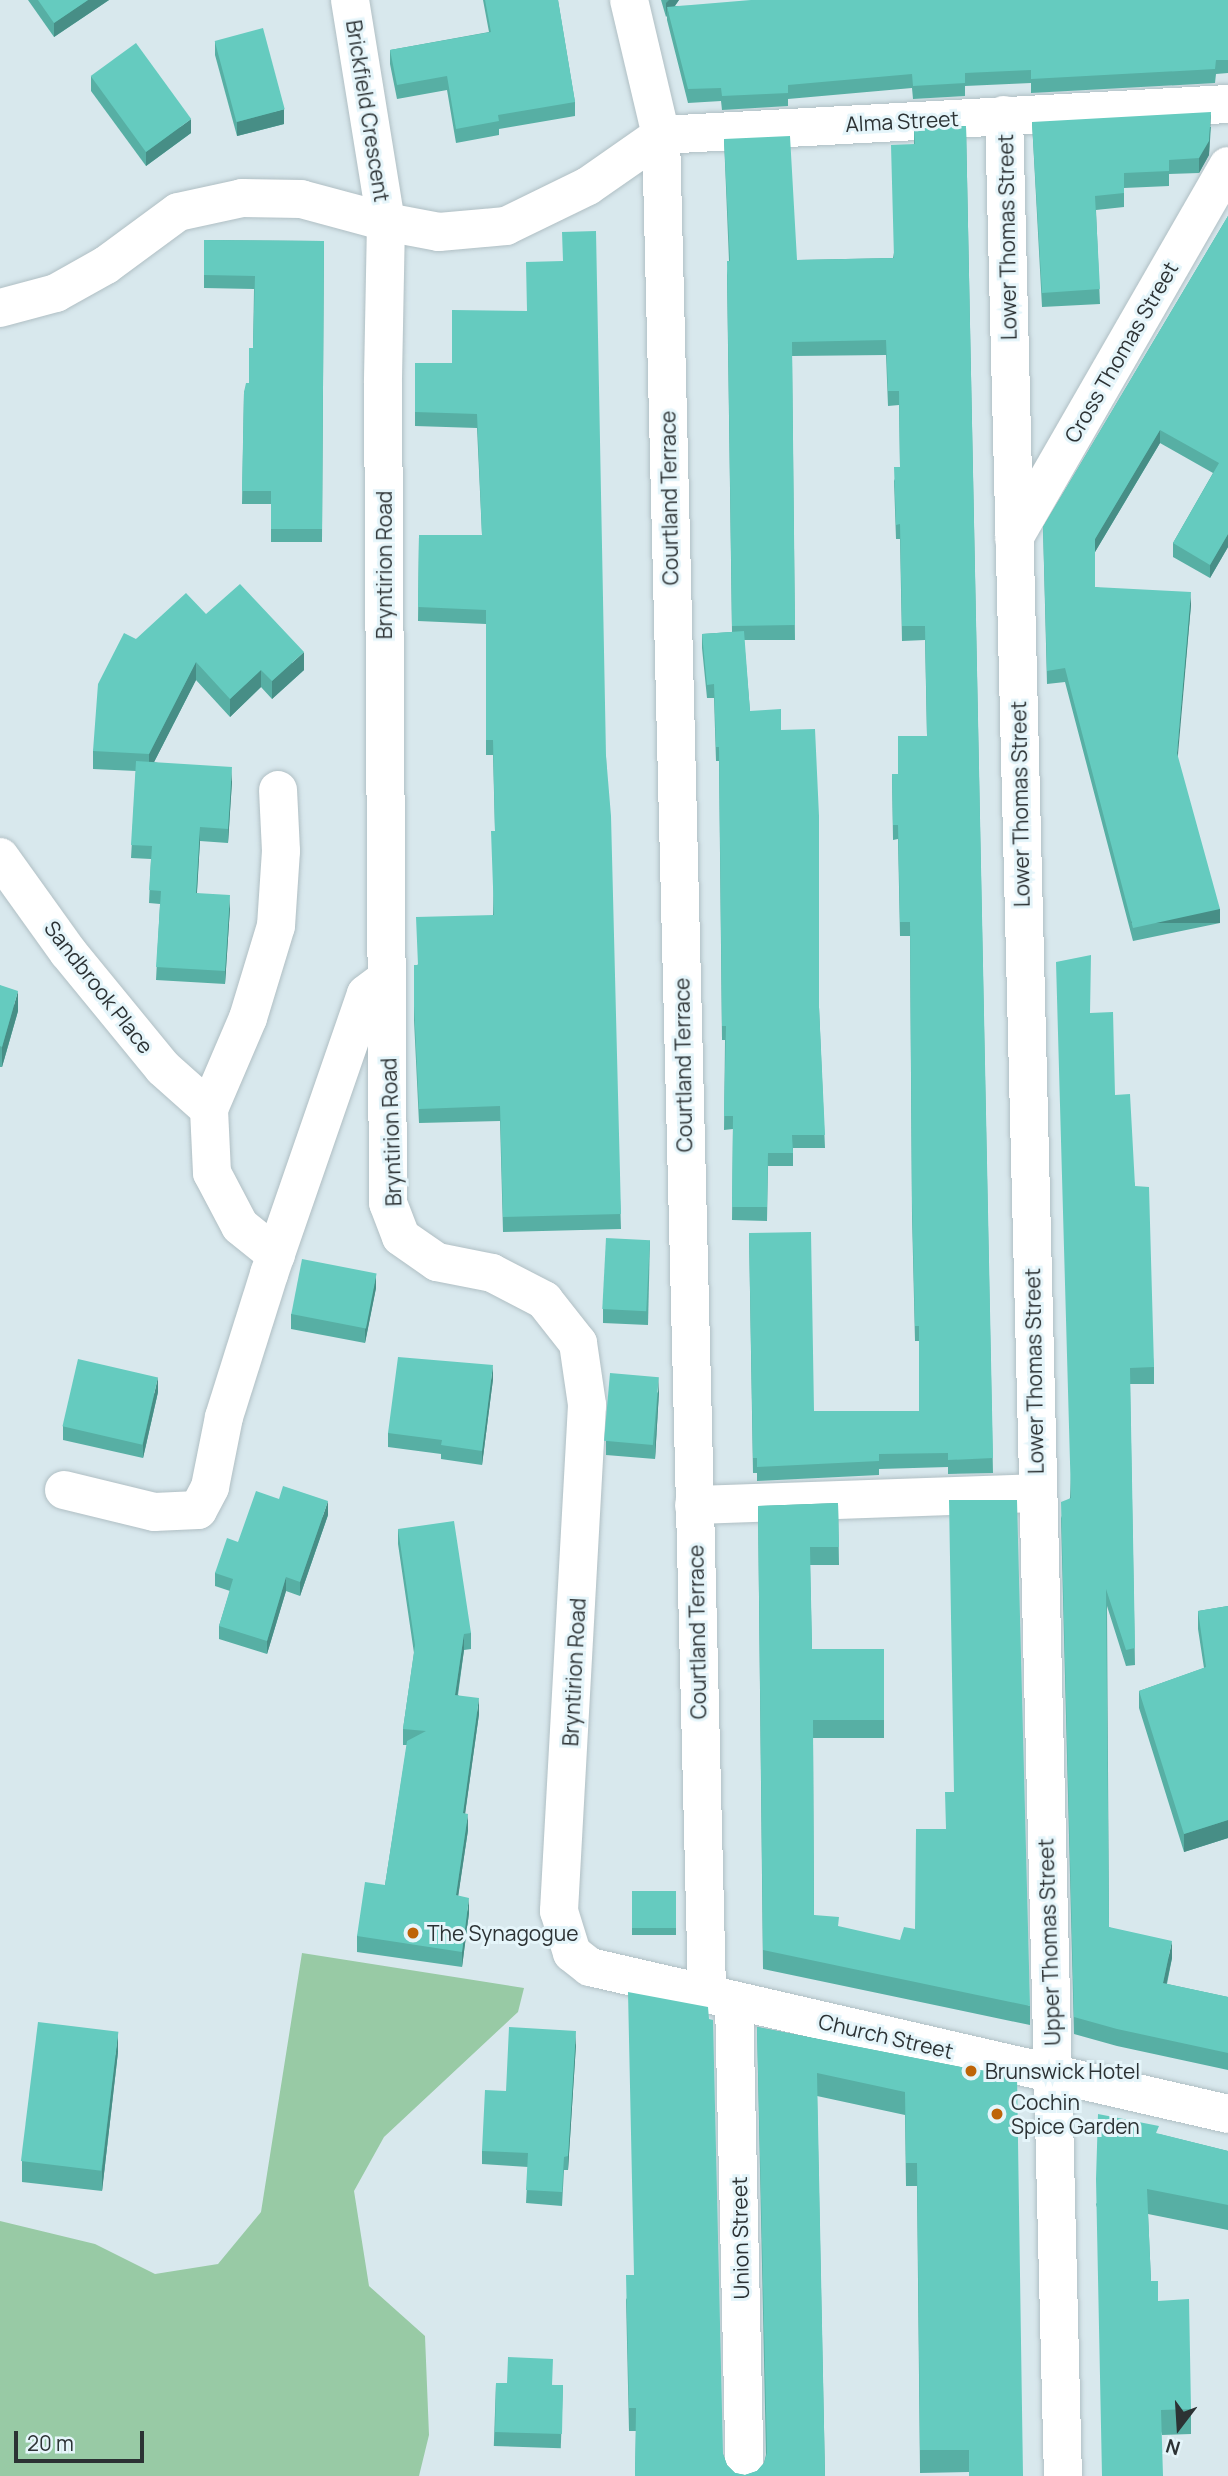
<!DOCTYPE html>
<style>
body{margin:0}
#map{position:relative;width:1228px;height:2476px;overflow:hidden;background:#d8e8ed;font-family:Manrope,sans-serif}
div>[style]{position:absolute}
.green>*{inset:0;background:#98caa5}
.roads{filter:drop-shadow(0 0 2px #b0bfc4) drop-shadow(0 0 2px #b0bfc4)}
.minor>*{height:38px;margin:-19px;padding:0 19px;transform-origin:19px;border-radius:19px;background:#fff}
.wall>*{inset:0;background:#57afa4;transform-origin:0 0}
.shaded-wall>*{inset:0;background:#478e86;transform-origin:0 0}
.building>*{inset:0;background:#65cbbf;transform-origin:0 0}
.dots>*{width:19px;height:19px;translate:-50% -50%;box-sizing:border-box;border:4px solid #e5f5fa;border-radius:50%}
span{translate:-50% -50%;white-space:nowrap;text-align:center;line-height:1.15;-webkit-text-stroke:6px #e5f5fa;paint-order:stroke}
.street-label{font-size:21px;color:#2c3234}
.poi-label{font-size:21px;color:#2c3234}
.left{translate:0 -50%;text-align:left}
.north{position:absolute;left:1144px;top:2392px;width:70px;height:70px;-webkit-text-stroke:5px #e5f5fa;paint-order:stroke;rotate:197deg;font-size:19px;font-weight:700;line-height:28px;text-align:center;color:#2c3234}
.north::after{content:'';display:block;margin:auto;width:24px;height:32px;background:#2c3234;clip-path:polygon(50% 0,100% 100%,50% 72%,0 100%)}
.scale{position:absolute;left:14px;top:2431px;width:130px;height:32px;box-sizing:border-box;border:4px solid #2c3234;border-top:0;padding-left:9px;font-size:21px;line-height:24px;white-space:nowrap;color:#2c3234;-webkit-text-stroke:5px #e5f5fa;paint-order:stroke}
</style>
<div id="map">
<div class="green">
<i style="clip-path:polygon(302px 1953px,524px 1988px,518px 2012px,384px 2137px,354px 2191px,369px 2286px,425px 2336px,429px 2435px,419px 2476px,0 2476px,0 2221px,95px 2244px,155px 2274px,218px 2264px,261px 2212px)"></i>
</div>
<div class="roads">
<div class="minor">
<i style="left:350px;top:0;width:225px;rotate:80.8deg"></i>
<i style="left:386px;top:222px;width:161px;rotate:91.1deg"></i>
<i style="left:383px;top:383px;width:820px;rotate:89.65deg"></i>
<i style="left:388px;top:1203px;width:36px;rotate:69deg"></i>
<i style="left:401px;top:1237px;width:44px;rotate:34.8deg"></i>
<i style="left:437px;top:1262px;width:56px;rotate:11.3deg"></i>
<i style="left:492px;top:1273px;width:59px;rotate:27.4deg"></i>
<i style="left:544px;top:1300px;width:55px;rotate:51.7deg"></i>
<i style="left:578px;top:1343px;width:63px;rotate:81.7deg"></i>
<i style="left:587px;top:1405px;width:507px;rotate:93.17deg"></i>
<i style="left:559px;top:1911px;width:44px;rotate:72.8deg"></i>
<i style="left:572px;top:1953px;width:23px;rotate:38deg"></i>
<i style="left:590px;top:1967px;width:655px;rotate:12.97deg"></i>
<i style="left:629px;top:0;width:139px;rotate:76.7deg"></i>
<i style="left:661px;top:135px;width:1861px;rotate:88.58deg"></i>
<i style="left:1004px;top:115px;width:2362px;rotate:88.57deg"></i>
<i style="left:661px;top:135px;width:568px;rotate:-3.13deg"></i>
<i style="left:0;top:308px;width:58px;rotate:-15deg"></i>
<i style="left:56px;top:293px;width:57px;rotate:-29.2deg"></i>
<i style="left:106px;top:265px;width:89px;rotate:-36.4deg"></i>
<i style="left:178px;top:212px;width:66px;rotate:-12.3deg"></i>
<i style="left:242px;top:198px;width:59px;rotate:1deg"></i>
<i style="left:301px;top:199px;width:88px;rotate:15.1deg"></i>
<i style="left:386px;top:222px;width:54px;rotate:10.7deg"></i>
<i style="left:439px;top:232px;width:67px;rotate:-5.1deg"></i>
<i style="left:506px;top:226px;width:91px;rotate:-26deg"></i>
<i style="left:588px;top:186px;width:89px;rotate:-34.9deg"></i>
<i style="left:1014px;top:538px;width:429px;rotate:-60.1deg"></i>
<i style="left:0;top:857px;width:117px;rotate:54.4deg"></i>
<i style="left:68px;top:952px;width:150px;rotate:50.7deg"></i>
<i style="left:163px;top:1068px;width:62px;rotate:41.7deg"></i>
<i style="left:276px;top:1255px;width:46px;rotate:-141.1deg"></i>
<i style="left:240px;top:1226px;width:60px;rotate:-117.8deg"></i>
<i style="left:212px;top:1173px;width:64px;rotate:-92.7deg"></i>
<i style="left:209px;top:1109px;width:99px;rotate:-66.8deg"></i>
<i style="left:248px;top:1018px;width:96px;rotate:-73.1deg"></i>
<i style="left:276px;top:926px;width:75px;rotate:-86.2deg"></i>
<i style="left:281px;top:851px;width:61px;rotate:-92.8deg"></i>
<i style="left:64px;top:1490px;width:93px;rotate:13.7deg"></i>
<i style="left:154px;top:1512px;width:44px;rotate:-2.6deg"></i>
<i style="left:198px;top:1510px;width:26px;rotate:-62deg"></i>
<i style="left:210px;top:1487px;width:71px;rotate:-78.7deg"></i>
<i style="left:224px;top:1417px;width:150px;rotate:-72.5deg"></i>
<i style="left:269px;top:1274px;width:296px;rotate:-70.9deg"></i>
<i style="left:366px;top:994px;width:26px;rotate:-37deg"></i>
<i style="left:694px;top:1505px;width:343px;rotate:-2deg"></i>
<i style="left:734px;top:2001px;width:475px;rotate:88.7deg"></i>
</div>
</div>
<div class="wall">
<i style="clip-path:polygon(28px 0,109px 0,54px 37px)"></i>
<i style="clip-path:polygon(483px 0,558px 0,575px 102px,575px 116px,499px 129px,499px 135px,456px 143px,447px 90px,397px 99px,390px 64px,390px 50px,489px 32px)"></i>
<i style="clip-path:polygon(661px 0,679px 0,675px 6px,1228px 0,1228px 73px,1216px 74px,1215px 83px,1031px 93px,1031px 83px,965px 86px,965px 96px,913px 99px,912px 88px,788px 99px,788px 106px,722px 110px,721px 101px,688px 103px,667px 20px,667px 16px,666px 17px)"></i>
<i style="clip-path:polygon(215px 41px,284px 124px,237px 136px,215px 55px)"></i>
<i style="clip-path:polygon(91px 76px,191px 133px,146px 166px,91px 91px)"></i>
<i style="clip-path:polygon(1032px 122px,1211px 127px,1209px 155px,1199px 173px,1169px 174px,1169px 186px,1124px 188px,1124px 207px,1096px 210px,1100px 304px,1042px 307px)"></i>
<i style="clip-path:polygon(966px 126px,993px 1473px,948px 1474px,948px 1467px,879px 1469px,879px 1475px,757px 1481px,757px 1473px,753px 1473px,749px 1233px,814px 1411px,919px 1411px,919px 1341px,915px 1341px,912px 1216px,910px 936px,900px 936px,898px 839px,893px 840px,892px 774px,898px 774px,927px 736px,925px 640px,902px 641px,900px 539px,896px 539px,894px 481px,900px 467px,899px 405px,888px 406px,886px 355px,792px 356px,795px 640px,744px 640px,750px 711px,781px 730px,819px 1007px,825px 1148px,793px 1148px,793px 1166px,768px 1166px,767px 1221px,732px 1220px,733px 1129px,724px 1130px,725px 1040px,722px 1040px,719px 761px,716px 761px,714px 698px,707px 698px,702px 648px,702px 634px,732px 632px,727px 275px,729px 261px,724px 139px,797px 260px,893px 258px,914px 144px,914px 129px)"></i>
<i style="clip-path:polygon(1228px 216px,1228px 547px,1210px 578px,1173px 557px,1173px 543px,1213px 473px,1160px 443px,1095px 552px,1095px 587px,1191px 605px,1177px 756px,1220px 923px,1133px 941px,1065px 682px,1047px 684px,1043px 527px)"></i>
<i style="clip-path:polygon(204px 240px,324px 241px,322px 542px,271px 542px,271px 504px,242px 504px,244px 392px,249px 383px,253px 348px,254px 289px,204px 288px)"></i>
<i style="clip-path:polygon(452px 310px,606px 756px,621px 1229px,503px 1232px,500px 1121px,419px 1123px,414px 1020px,414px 965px,417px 965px,493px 915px,495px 831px,493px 755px,486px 755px,486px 624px,418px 621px,419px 535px,482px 535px,477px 428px,415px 426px,415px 363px,452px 363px)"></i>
<i style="clip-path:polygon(206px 614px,304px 670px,272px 699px,261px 687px,230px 717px,196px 680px,154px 762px,232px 781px,228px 843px,200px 841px,197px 893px,230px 908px,225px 984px,156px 980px,160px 904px,149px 903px,151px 859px,131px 858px,136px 771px,93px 769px,93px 751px,136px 639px)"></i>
<i style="clip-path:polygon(0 985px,18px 1011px,2px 1067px,0 1067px)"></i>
<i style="clip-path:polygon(1090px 1013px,1115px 1095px,1135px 1186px,1154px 1367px,1154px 1384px,1130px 1384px,1135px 1665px,1126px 1666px,1107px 1606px,1109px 1927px,1172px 1958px,1167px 1984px,1228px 1997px,1228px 2070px,1117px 2046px,1074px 2034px,1061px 1518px,1070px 1498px)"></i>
<i style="clip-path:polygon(650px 1240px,648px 1325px,603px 1323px,603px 1309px)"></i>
<i style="clip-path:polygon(376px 1288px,365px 1343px,291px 1329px,291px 1314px)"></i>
<i style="clip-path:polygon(493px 1379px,482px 1465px,441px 1459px,441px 1454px,388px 1447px,388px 1433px)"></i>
<i style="clip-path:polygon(659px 1391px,655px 1459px,606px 1455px,606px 1441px)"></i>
<i style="clip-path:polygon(158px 1392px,143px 1458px,63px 1440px,63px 1426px)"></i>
<i style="clip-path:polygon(838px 1503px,839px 1565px,810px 1565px,812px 1649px,884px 1649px,884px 1738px,813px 1738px,814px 1915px,839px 1927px,1030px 2006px,1030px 2025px,763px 1969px,758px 1506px)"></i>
<i style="clip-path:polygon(328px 1515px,300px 1596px,286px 1591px,267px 1654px,219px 1639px,219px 1626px,230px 1591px,215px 1586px,215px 1573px,238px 1542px)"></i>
<i style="clip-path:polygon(398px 1529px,471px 1633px,471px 1649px,464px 1650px,458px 1695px,479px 1714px,465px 1813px,468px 1830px,458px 1896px,469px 1913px,462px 1967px,357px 1952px,357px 1936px,385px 1885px,407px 1745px,403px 1745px,403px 1729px,414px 1653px,398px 1544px)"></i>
<i style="clip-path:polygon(1228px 1606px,1228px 1838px,1184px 1852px,1139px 1708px,1139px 1691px,1204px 1668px,1198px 1629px,1198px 1611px)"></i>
<i style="left:632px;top:1891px;width:44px;height:44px"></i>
<i style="clip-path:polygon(757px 2027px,971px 2069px,969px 2472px,920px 2473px,917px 2186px,906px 2186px,905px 2115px,817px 2096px,825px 2476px,635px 2476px,636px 2431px,629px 2431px,626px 2298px,723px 2454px,727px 2465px,735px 2473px,745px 2475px,757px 2471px,764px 2463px,766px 2455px)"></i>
<i style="clip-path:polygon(576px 2044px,568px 2170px,564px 2170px,562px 2206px,526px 2203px,528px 2167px,482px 2164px,482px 2151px,506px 2091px)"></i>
<i style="clip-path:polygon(118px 2052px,102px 2191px,22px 2182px,22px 2161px)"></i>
<i style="clip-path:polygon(1159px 2134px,1228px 2151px,1228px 2230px,1148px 2214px,1151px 2281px,1158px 2301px,1191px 2409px,1191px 2434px,1162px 2435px,1096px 2204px)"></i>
<i style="left:496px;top:2383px;width:67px;height:63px;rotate:2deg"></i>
</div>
<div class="shaded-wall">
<i style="clip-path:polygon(88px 0,109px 0,54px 37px,54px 23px)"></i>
<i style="clip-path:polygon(669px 0,679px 0,669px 14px,667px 7px,666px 17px,666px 3px)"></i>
<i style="clip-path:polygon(284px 109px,284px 124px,237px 136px,237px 122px)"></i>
<i style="clip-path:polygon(1211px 112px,1209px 155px,1199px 173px,1199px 158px)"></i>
<i style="clip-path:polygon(191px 119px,191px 133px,146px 166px,146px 152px)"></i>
<i style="clip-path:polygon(1160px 430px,1160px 443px,1095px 552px,1095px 539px)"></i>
<i style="clip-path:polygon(1228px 534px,1228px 547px,1210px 578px,1210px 565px)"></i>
<i style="clip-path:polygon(1191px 592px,1191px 605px,1177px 766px,1177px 753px)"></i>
<i style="clip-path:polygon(304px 652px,304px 670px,272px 699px,272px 681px)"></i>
<i style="clip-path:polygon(196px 662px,196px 680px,149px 772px,149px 754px)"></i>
<i style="clip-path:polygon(261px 670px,261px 687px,230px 717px,230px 699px)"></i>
<i style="clip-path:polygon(232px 767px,232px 781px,228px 843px,228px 829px)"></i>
<i style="clip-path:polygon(200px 827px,200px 841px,196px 906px,196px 893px)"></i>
<i style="clip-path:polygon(230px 895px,230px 908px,225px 984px,225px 971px)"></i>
<i style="left:1220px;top:909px;width:14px;height:89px;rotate:90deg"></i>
<i style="clip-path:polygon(18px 991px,18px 1011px,2px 1067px,2px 1047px)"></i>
<i style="clip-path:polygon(376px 1274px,376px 1288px,365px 1343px,365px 1329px)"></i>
<i style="clip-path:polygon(493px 1365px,493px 1379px,482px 1465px,482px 1451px)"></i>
<i style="clip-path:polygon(158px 1377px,158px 1392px,143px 1458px,143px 1444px)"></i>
<i style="clip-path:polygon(659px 1377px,659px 1391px,655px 1459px,655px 1445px)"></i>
<i style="clip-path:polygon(328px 1501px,328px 1515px,300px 1596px,300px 1582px)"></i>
<i style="clip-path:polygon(286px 1577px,286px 1591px,267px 1654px,267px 1641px)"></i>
<i style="clip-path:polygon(464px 1634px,464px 1650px,455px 1711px,455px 1695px)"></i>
<i style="clip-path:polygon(479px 1698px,479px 1714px,463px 1829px,463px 1813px)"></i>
<i style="clip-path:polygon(468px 1814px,468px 1830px,456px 1911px,456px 1895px)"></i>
<i style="clip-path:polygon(1228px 1820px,1228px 1838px,1184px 1852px,1184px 1834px)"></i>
<i style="clip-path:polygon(469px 1898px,469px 1913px,462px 1967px,462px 1952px)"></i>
<i style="clip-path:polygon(1172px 1941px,1172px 1958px,1163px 1999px,1163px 1983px)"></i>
<i style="clip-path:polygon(576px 2031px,576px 2044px,568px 2170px,568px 2156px)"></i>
<i style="clip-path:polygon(118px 2032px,118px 2052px,102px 2191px,102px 2170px)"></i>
</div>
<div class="building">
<i style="clip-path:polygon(38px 0,88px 0,54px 23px)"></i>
<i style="clip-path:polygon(485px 0,558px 0,575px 102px,498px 115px,499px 121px,456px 129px,447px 76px,397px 85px,390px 50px,491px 32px)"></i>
<i style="clip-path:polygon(751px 0,1228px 0,1228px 60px,1216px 60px,1215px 69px,1031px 79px,1031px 70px,965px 73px,965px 83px,913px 86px,912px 74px,788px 85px,788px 93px,722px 96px,721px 88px,688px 89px,667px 7px)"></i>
<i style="left:263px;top:28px;width:84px;height:50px;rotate:75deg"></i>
<i style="left:136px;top:43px;width:94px;height:56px;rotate:54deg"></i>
<i style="clip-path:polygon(1211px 112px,1209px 141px,1199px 158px,1169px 160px,1169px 171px,1124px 173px,1124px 193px,1095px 196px,1100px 289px,1042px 293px,1032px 122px)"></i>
<i style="clip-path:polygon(966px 126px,993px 1458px,948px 1460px,948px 1453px,879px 1454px,879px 1461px,757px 1467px,757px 1458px,753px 1458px,749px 1233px,811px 1232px,814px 1411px,919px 1411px,919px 1326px,915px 1326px,912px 1202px,910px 922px,900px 922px,898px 825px,893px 825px,892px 774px,898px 774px,898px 736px,927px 736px,925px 626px,902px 626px,900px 524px,896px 525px,894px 467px,900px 467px,899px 391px,888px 391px,886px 340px,792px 342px,795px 625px,732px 626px,727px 261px,730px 261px,724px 139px,790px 136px,797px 260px,894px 258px,891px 145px,915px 144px,914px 129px)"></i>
<i style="clip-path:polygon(1228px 216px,1228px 534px,1210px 565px,1173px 543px,1219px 463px,1160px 430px,1095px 539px,1095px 587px,1191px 592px,1177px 753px,1220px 909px,1133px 928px,1065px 668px,1047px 671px,1043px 527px)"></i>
<i style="clip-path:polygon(596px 231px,606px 756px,611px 816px,621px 1214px,503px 1217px,500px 1106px,419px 1109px,414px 1006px,414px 965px,418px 965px,416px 917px,494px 915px,491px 831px,495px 831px,493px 740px,486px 740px,486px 610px,418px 607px,419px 535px,482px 535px,477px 414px,415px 412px,415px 363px,452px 363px,452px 310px,527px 311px,526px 262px,563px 261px,562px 232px)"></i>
<i style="clip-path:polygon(204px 240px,324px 241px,322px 529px,271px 529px,271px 491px,242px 491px,244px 392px,246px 383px,249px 383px,249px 348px,253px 348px,255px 276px,204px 275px)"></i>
<i style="clip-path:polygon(240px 584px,304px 652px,272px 681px,261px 670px,230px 699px,196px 662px,149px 754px,93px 751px,98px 684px,124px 633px,136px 639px,186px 593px,206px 614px)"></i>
<i style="clip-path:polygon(744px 631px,750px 711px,781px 709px,781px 730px,815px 729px,819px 816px,819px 1007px,825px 1135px,792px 1135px,793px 1153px,768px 1153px,767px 1207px,732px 1207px,733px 1116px,724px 1116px,726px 1026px,722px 1026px,719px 747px,716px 747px,714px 684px,707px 685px,702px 634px)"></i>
<i style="clip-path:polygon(136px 761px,232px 767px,228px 829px,200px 827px,196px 893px,230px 895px,225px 971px,156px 967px,161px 891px,149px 890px,152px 846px,131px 845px)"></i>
<i style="clip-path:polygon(1091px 955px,1090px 1013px,1113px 1012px,1115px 1095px,1130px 1094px,1135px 1186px,1149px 1187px,1154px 1367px,1130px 1368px,1135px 1648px,1126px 1650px,1106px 1589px,1109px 1927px,1172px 1941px,1163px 1983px,1228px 1997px,1228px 2053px,1117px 2029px,1074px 2017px,1061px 1502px,1071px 1498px,1056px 962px)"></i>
<i style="clip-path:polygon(0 985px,18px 991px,2px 1047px,0 1046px)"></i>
<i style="left:606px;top:1238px;width:44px;height:71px;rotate:3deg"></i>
<i style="left:302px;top:1259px;width:76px;height:56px;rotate:11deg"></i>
<i style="clip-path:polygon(398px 1357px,493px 1365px,482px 1451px,441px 1445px,442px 1440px,388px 1433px)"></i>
<i style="left:78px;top:1359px;width:82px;height:69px;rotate:13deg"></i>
<i style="left:610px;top:1373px;width:49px;height:68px;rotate:5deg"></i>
<i style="clip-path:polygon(283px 1486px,328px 1501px,300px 1582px,286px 1577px,267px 1641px,219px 1626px,233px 1579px,215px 1573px,227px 1538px,238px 1542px,256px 1491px,279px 1499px)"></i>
<i style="clip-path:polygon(949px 1500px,1017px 1500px,1030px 2006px,763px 1950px,758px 1506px,838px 1503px,839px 1547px,810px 1547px,812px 1649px,884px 1649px,884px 1720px,813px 1720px,814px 1915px,839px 1917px,838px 1926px,900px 1940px,904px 1927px,915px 1929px,916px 1829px,946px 1829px,945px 1792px,954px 1792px)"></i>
<i style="clip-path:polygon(454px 1521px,471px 1633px,464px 1634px,455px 1695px,479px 1698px,463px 1813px,468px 1814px,456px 1895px,469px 1898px,462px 1952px,357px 1936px,365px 1882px,385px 1885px,407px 1741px,426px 1731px,403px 1729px,415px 1645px,398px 1529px)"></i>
<i style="clip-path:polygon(1228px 1606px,1228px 1820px,1184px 1834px,1139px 1691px,1206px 1667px,1198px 1611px)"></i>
<i style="left:632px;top:1891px;width:44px;height:37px"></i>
<i style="clip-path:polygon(628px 1992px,708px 2007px,709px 2019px,713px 2020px,723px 2454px,727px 2465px,735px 2473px,745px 2475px,757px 2471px,764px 2463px,767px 2453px,757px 2027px,971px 2069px,1017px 2074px,1023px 2476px,969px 2476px,969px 2450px,920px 2450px,917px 2163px,906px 2163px,905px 2092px,817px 2073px,825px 2476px,635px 2476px,636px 2408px,629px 2408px,626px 2275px,634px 2275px)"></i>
<i style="left:38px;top:2022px;width:81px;height:140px;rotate:7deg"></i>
<i style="clip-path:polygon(509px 2027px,576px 2031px,568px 2156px,564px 2157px,562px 2192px,526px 2190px,528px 2153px,482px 2151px,485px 2090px,506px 2091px)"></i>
<i style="clip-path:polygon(1098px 2114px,1159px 2126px,1156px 2133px,1228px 2151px,1228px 2205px,1147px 2189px,1151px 2281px,1158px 2281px,1158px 2301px,1189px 2299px,1191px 2409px,1161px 2410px,1163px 2476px,1102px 2476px,1096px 2179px)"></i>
<i style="clip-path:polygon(508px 2357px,553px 2359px,552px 2385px,563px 2385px,562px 2434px,495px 2432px,496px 2383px,507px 2383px)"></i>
</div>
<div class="dots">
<i style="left:413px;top:1933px;background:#be6408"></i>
<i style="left:971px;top:2071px;background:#be6408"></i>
<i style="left:997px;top:2114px;background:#be6408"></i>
</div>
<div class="street-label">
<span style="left:368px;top:111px;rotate:81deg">Brickfield Crescent</span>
<span style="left:902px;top:121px;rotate:-3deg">Alma Street</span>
<span style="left:1007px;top:237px;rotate:-91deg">Lower Thomas Street</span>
<span style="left:1121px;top:352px;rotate:-60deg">Cross Thomas Street</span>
<span style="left:669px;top:498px;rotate:-91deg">Courtland Terrace</span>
<span style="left:384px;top:565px;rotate:-90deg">Bryntirion Road</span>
<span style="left:1020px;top:804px;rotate:-91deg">Lower Thomas Street</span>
<span style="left:99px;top:987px;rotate:52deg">Sandbrook Place</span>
<span style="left:683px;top:1065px;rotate:-91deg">Courtland Terrace</span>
<span style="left:391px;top:1132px;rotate:-92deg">Bryntirion Road</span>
<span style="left:1034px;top:1371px;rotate:-91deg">Lower Thomas Street</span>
<span style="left:697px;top:1632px;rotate:-91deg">Courtland Terrace</span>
<span style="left:574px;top:1672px;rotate:-87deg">Bryntirion Road</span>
<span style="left:1049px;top:1942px;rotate:-92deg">Upper Thomas Street</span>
<span style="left:886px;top:2036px;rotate:13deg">Church Street</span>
<span style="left:740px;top:2238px;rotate:-91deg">Union Street</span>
</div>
<div class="poi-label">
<span class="left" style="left:427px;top:1933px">The Synagogue</span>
<span class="left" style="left:985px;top:2071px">Brunswick Hotel</span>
<span class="left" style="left:1011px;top:2114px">Cochin<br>Spice Garden</span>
</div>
<div class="north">N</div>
<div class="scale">20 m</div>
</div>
